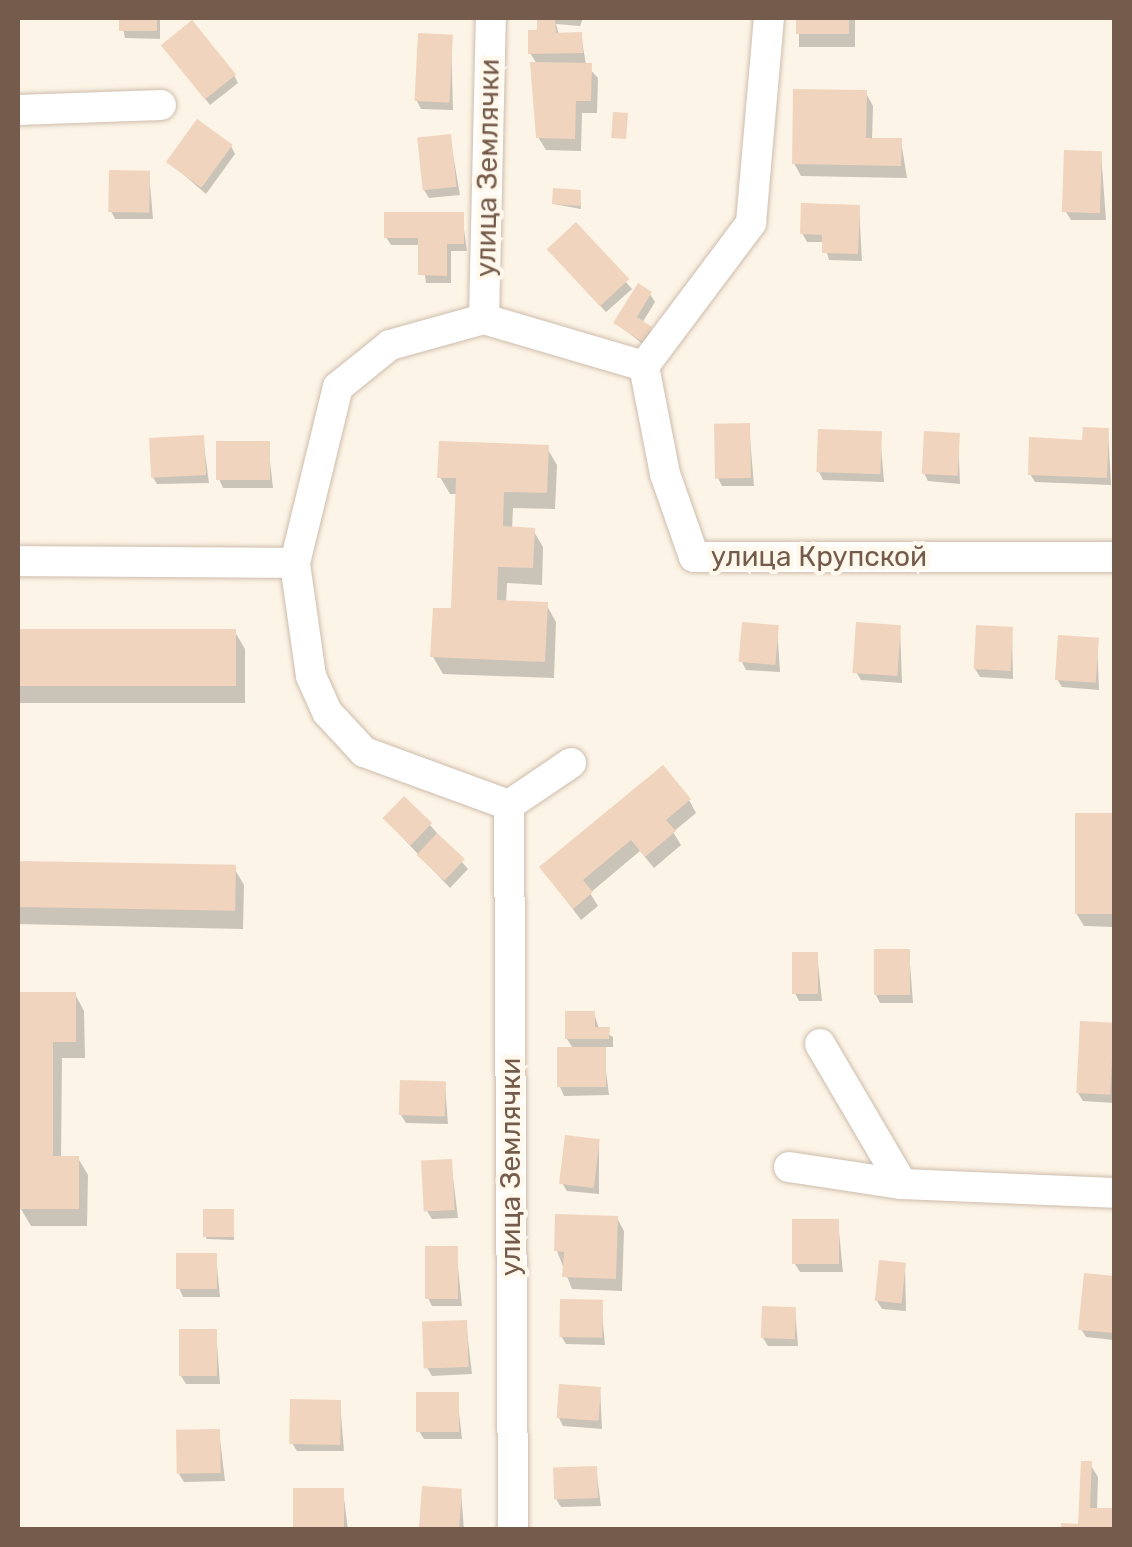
<!DOCTYPE html>
<meta charset="utf-8">
<style>
body{margin:0}
#map{position:relative;width:1132px;height:1547px;overflow:hidden;background:#fcf4e6;font-family:Rubik,sans-serif}
div>[style]{position:absolute}
.shadow>*{inset:0;background:#0003;transform-origin:0 0}
.building>*{inset:0;background:#f1d4be;transform-origin:0 0}
.roads{filter:drop-shadow(0 0 2px #cebcac) drop-shadow(0 0 2px #cebcac)}
.minor>*{height:30px;margin:-15px;padding:0 15px;transform-origin:15px;border-radius:15px;background:#fff}
span{translate:-50% -50%;white-space:nowrap;text-align:center;line-height:1.15;-webkit-text-stroke:9px #fff8ec;paint-order:stroke}
.street-label{font-size:28px;color:#755b4b}
.frame{position:absolute;inset:0;border:20px solid #755b4b;pointer-events:none}
</style>
<div id="map">
<div class="shadow">
<i style="clip-path:polygon(121px 18px,160px 18px,160px 39px,125px 38px)"></i>
<i style="clip-path:polygon(540px 18px,583px 18px,580px 26px,556px 24px,559px 35px,581px 35px,586px 65px,598px 78px,597px 113px,582px 113px,581px 151px,546px 150px,538px 137px,537px 64px,530px 53px)"></i>
<i style="left:799px;top:18px;width:56px;height:29px"></i>
<i style="left:1076px;top:18px;width:27px;height:2px"></i>
<i style="clip-path:polygon(451px 38px,453px 110px,421px 109px,417px 101px)"></i>
<i style="clip-path:polygon(169px 53px,234px 75px,238px 83px,210px 105px)"></i>
<i style="clip-path:polygon(866px 93px,873px 106px,872px 140px,901px 141px,907px 178px,801px 176px,794px 163px)"></i>
<i style="clip-path:polygon(450px 137px,460px 195px,429px 198px,424px 190px)"></i>
<i style="clip-path:polygon(231px 146px,235px 154px,206px 194px,169px 162px)"></i>
<i style="clip-path:polygon(1101px 153px,1106px 220px,1071px 220px,1066px 212px)"></i>
<i style="clip-path:polygon(149px 173px,153px 219px,115px 219px,111px 211px)"></i>
<i style="clip-path:polygon(580px 192px,581px 209px,554px 204px)"></i>
<i style="clip-path:polygon(859px 207px,862px 261px,829px 260px,824px 242px,807px 242px,802px 233px)"></i>
<i style="clip-path:polygon(462px 215px,467px 251px,451px 251px,451px 283px,426px 283px,421px 245px,391px 245px,386px 237px)"></i>
<i style="clip-path:polygon(576px 225px,632px 289px,606px 312px,555px 257px)"></i>
<i style="clip-path:polygon(650px 294px,655px 302px,642px 323px,655px 337px,648px 348px,616px 323px)"></i>
<i style="clip-path:polygon(749px 426px,754px 486px,722px 486px,718px 478px)"></i>
<i style="clip-path:polygon(1108px 431px,1111px 485px,1035px 482px,1030px 474px)"></i>
<i style="clip-path:polygon(880px 434px,884px 482px,823px 480px,819px 472px)"></i>
<i style="clip-path:polygon(958px 435px,960px 484px,928px 481px,924px 473px)"></i>
<i style="clip-path:polygon(203px 437px,209px 483px,157px 484px,152px 476px)"></i>
<i style="clip-path:polygon(268px 444px,273px 488px,223px 488px,219px 479px)"></i>
<i style="clip-path:polygon(547px 448px,557px 465px,555px 509px,513px 508px,512px 529px,533px 530px,543px 547px,542px 585px,507px 583px,506px 603px,546px 604px,556px 622px,554px 678px,443px 674px,433px 657px,453px 611px,458px 494px,450px 494px,440px 477px)"></i>
<i style="clip-path:polygon(777px 627px,780px 672px,746px 670px,742px 662px)"></i>
<i style="clip-path:polygon(900px 627px,902px 683px,861px 680px,856px 672px)"></i>
<i style="clip-path:polygon(1012px 630px,1013px 679px,980px 677px,975px 669px)"></i>
<i style="clip-path:polygon(18px 632px,235px 632px,245px 649px,245px 703px,18px 703px)"></i>
<i style="clip-path:polygon(1097px 640px,1099px 690px,1062px 687px,1057px 679px)"></i>
<i style="clip-path:polygon(689px 800px,696px 813px,673px 832px,681px 845px,654px 868px,640px 851px,590px 893px,598px 906px,581px 920px,542px 868px)"></i>
<i style="clip-path:polygon(1110px 816px,1114px 927px,1084px 926px,1076px 913px)"></i>
<i style="clip-path:polygon(385px 819px,430px 825px,468px 869px,450px 888px)"></i>
<i style="clip-path:polygon(18px 864px,234px 868px,244px 885px,243px 929px,18px 924px)"></i>
<i style="clip-path:polygon(909px 951px,913px 1003px,880px 1003px,876px 995px)"></i>
<i style="clip-path:polygon(817px 954px,822px 1001px,799px 1001px,795px 993px)"></i>
<i style="clip-path:polygon(75px 994px,84px 1011px,85px 1058px,62px 1058px,61px 1158px,78px 1158px,88px 1175px,87px 1226px,31px 1226px,21px 1209px,18px 1174px,18px 1044px)"></i>
<i style="clip-path:polygon(594px 1013px,599px 1029px,613px 1037px,613px 1047px,603px 1047px,609px 1095px,564px 1096px,560px 1087px,574px 1050px,567px 1039px)"></i>
<i style="clip-path:polygon(1114px 1025px,1114px 1103px,1083px 1101px,1078px 1093px)"></i>
<i style="clip-path:polygon(445px 1085px,448px 1124px,406px 1123px,401px 1115px)"></i>
<i style="clip-path:polygon(599px 1141px,599px 1194px,567px 1191px,562px 1183px)"></i>
<i style="clip-path:polygon(451px 1162px,458px 1218px,432px 1219px,427px 1211px)"></i>
<i style="clip-path:polygon(232px 1212px,234px 1240px,207px 1239px,205px 1236px)"></i>
<i style="clip-path:polygon(617px 1218px,624px 1231px,622px 1291px,572px 1289px,557px 1251px)"></i>
<i style="clip-path:polygon(838px 1222px,843px 1272px,800px 1272px,795px 1264px)"></i>
<i style="clip-path:polygon(456px 1248px,462px 1306px,432px 1306px,428px 1298px)"></i>
<i style="clip-path:polygon(216px 1256px,220px 1297px,183px 1297px,179px 1288px)"></i>
<i style="clip-path:polygon(905px 1265px,906px 1311px,882px 1309px,877px 1301px)"></i>
<i style="clip-path:polygon(1086px 1275px,1114px 1278px,1114px 1340px,1086px 1337px,1081px 1329px)"></i>
<i style="clip-path:polygon(601px 1303px,605px 1345px,566px 1344px,561px 1336px)"></i>
<i style="clip-path:polygon(795px 1310px,798px 1346px,768px 1346px,763px 1338px)"></i>
<i style="clip-path:polygon(466px 1323px,472px 1374px,432px 1376px,427px 1368px)"></i>
<i style="clip-path:polygon(216px 1331px,220px 1384px,186px 1384px,181px 1376px)"></i>
<i style="clip-path:polygon(600px 1389px,602px 1429px,563px 1426px,559px 1418px)"></i>
<i style="clip-path:polygon(457px 1395px,462px 1439px,424px 1439px,419px 1431px)"></i>
<i style="clip-path:polygon(340px 1402px,344px 1451px,297px 1451px,292px 1443px)"></i>
<i style="clip-path:polygon(219px 1431px,225px 1481px,184px 1482px,179px 1474px)"></i>
<i style="clip-path:polygon(1090px 1464px,1098px 1477px,1097px 1510px,1114px 1511px,1114px 1530px,1063px 1530px,1081px 1526px)"></i>
<i style="clip-path:polygon(596px 1469px,601px 1506px,561px 1507px,556px 1499px)"></i>
<i style="clip-path:polygon(343px 1491px,348px 1530px,295px 1530px)"></i>
<i style="clip-path:polygon(461px 1492px,464px 1530px,422px 1530px,421px 1528px)"></i>
</div>
<div class="building">
<i style="left:119px;top:18px;width:38px;height:13px"></i>
<i style="clip-path:polygon(555px 18px,556px 33px,582px 32px,583px 53px,528px 54px,528px 30px,537px 30px,537px 19px)"></i>
<i style="left:796px;top:18px;width:53px;height:16px"></i>
<i style="left:192px;top:20px;width:70px;height:40px;rotate:51deg"></i>
<i style="left:418px;top:33px;width:35px;height:68px;rotate:3deg"></i>
<i style="clip-path:polygon(530px 62px,592px 63px,591px 101px,576px 101px,575px 139px,536px 138px)"></i>
<i style="clip-path:polygon(793px 89px,867px 90px,866px 138px,902px 138px,901px 166px,792px 164px)"></i>
<i style="left:613px;top:112px;width:15px;height:26px;rotate:4deg"></i>
<i style="left:197px;top:119px;width:44px;height:53px;rotate:36deg"></i>
<i style="left:451px;top:134px;width:53px;height:34px;rotate:84deg"></i>
<i style="left:1064px;top:150px;width:38px;height:62px;rotate:2deg"></i>
<i style="left:109px;top:170px;width:41px;height:42px;rotate:1deg"></i>
<i style="left:553px;top:188px;width:28px;height:16px;rotate:4deg"></i>
<i style="clip-path:polygon(801px 203px,860px 205px,858px 254px,822px 253px,822px 235px,800px 234px)"></i>
<i style="clip-path:polygon(384px 212px,464px 212px,464px 244px,447px 244px,447px 276px,418px 275px,418px 238px,384px 238px)"></i>
<i style="left:576px;top:222px;width:78px;height:40px;rotate:47deg"></i>
<i style="clip-path:polygon(638px 283px,652px 292px,637px 317px,652px 327px,643px 342px,613px 323px)"></i>
<i style="left:750px;top:423px;width:55px;height:36px;rotate:89deg"></i>
<i style="clip-path:polygon(1083px 427px,1109px 428px,1107px 478px,1028px 475px,1029px 437px,1082px 440px)"></i>
<i style="left:818px;top:429px;width:64px;height:43px;rotate:2deg"></i>
<i style="left:924px;top:431px;width:36px;height:43px;rotate:3deg"></i>
<i style="left:204px;top:435px;width:40px;height:55px;rotate:87deg"></i>
<i style="left:216px;top:441px;width:54px;height:39px"></i>
<i style="clip-path:polygon(439px 441px,549px 445px,547px 493px,504px 492px,503px 526px,535px 528px,533px 568px,498px 567px,497px 600px,548px 602px,545px 662px,430px 657px,433px 608px,451px 608px,456px 478px,437px 478px)"></i>
<i style="left:742px;top:622px;width:37px;height:40px;rotate:5deg"></i>
<i style="left:856px;top:622px;width:45px;height:51px;rotate:4deg"></i>
<i style="left:976px;top:625px;width:37px;height:44px;rotate:3deg"></i>
<i style="left:18px;top:629px;width:218px;height:57px"></i>
<i style="left:1058px;top:635px;width:41px;height:45px;rotate:4deg"></i>
<i style="clip-path:polygon(663px 765px,691px 799px,666px 820px,676px 831px,645px 857px,631px 840px,583px 880px,593px 892px,573px 909px,539px 867px)"></i>
<i style="left:404px;top:796px;width:39px;height:31px;rotate:44deg"></i>
<i style="left:1075px;top:813px;width:37px;height:101px"></i>
<i style="left:437px;top:833px;width:38px;height:30px;rotate:43deg"></i>
<i style="left:18px;top:861px;width:218px;height:46px;rotate:1deg"></i>
<i style="left:874px;top:949px;width:36px;height:46px"></i>
<i style="left:792px;top:952px;width:26px;height:42px"></i>
<i style="clip-path:polygon(18px 992px,76px 992px,76px 1042px,53px 1042px,53px 1156px,79px 1156px,79px 1209px,18px 1209px)"></i>
<i style="clip-path:polygon(565px 1011px,595px 1011px,595px 1027px,610px 1027px,609px 1039px,565px 1039px)"></i>
<i style="left:1080px;top:1021px;width:34px;height:72px;rotate:3deg"></i>
<i style="left:606px;top:1047px;width:40px;height:49px;rotate:90deg"></i>
<i style="left:400px;top:1080px;width:46px;height:35px;rotate:2deg"></i>
<i style="left:565px;top:1135px;width:35px;height:49px;rotate:7deg"></i>
<i style="left:452px;top:1159px;width:51px;height:31px;rotate:87deg"></i>
<i style="left:203px;top:1209px;width:31px;height:28px"></i>
<i style="clip-path:polygon(555px 1214px,618px 1216px,616px 1279px,562px 1277px,564px 1252px,554px 1251px)"></i>
<i style="left:792px;top:1219px;width:47px;height:45px"></i>
<i style="left:425px;top:1246px;width:33px;height:53px"></i>
<i style="left:176px;top:1253px;width:41px;height:36px"></i>
<i style="left:879px;top:1260px;width:27px;height:41px;rotate:6deg"></i>
<i style="clip-path:polygon(1084px 1273px,1114px 1276px,1114px 1333px,1078px 1330px)"></i>
<i style="left:560px;top:1299px;width:43px;height:38px;rotate:1deg"></i>
<i style="left:762px;top:1306px;width:34px;height:32px;rotate:2deg"></i>
<i style="left:467px;top:1320px;width:47px;height:45px;rotate:88deg"></i>
<i style="left:179px;top:1329px;width:38px;height:47px"></i>
<i style="left:559px;top:1384px;width:42px;height:34px;rotate:4deg"></i>
<i style="left:416px;top:1392px;width:43px;height:40px"></i>
<i style="left:290px;top:1399px;width:51px;height:45px;rotate:1deg"></i>
<i style="left:220px;top:1429px;width:44px;height:44px;rotate:89deg"></i>
<i style="clip-path:polygon(1081px 1461px,1092px 1461px,1090px 1508px,1114px 1508px,1114px 1530px,1061px 1530px,1061px 1523px,1078px 1524px)"></i>
<i style="left:597px;top:1466px;width:32px;height:44px;rotate:88deg"></i>
<i style="left:422px;top:1486px;width:40px;height:43px;rotate:4deg"></i>
<i style="left:293px;top:1488px;width:51px;height:42px"></i>
</div>
<div class="roads">
<div class="minor">
<i style="left:18px;top:110px;width:143px;rotate:-2deg"></i>
<i style="left:484px;top:319px;width:301px;rotate:-88.7deg"></i>
<i style="left:644px;top:366px;width:179px;rotate:-53.2deg"></i>
<i style="left:751px;top:223px;width:206px;rotate:-85deg"></i>
<i style="left:18px;top:561px;width:277px;rotate:0.4deg"></i>
<i style="left:571px;top:763px;width:75px;rotate:145.9deg"></i>
<i style="left:509px;top:805px;width:154px;rotate:-159.9deg"></i>
<i style="left:364px;top:752px;width:54px;rotate:-132.8deg"></i>
<i style="left:327px;top:712px;width:39px;rotate:-114deg"></i>
<i style="left:311px;top:676px;width:114px;rotate:-98.1deg"></i>
<i style="left:295px;top:563px;width:181px;rotate:-76.3deg"></i>
<i style="left:338px;top:387px;width:67px;rotate:-38.9deg"></i>
<i style="left:390px;top:345px;width:98px;rotate:-15.5deg"></i>
<i style="left:484px;top:319px;width:167px;rotate:16.4deg"></i>
<i style="left:644px;top:366px;width:110px;rotate:79deg"></i>
<i style="left:665px;top:474px;width:88px;rotate:70.7deg"></i>
<i style="left:694px;top:557px;width:420px"></i>
<i style="left:509px;top:805px;width:725px;rotate:89.68deg"></i>
<i style="left:820px;top:1044px;width:162px;rotate:59.6deg"></i>
<i style="left:902px;top:1184px;width:212px;rotate:2.4deg"></i>
<i style="left:789px;top:1167px;width:114px;rotate:8.6deg"></i>
</div>
</div>
<div class="street-label">
<span style="left:488px;top:168px;rotate:-89deg">улица Землячки</span>
<span style="left:819px;top:557px">улица Крупской</span>
<span style="left:511px;top:1167px;rotate:-90deg">улица Землячки</span>
</div>
<div class="frame"></div>
</div>
